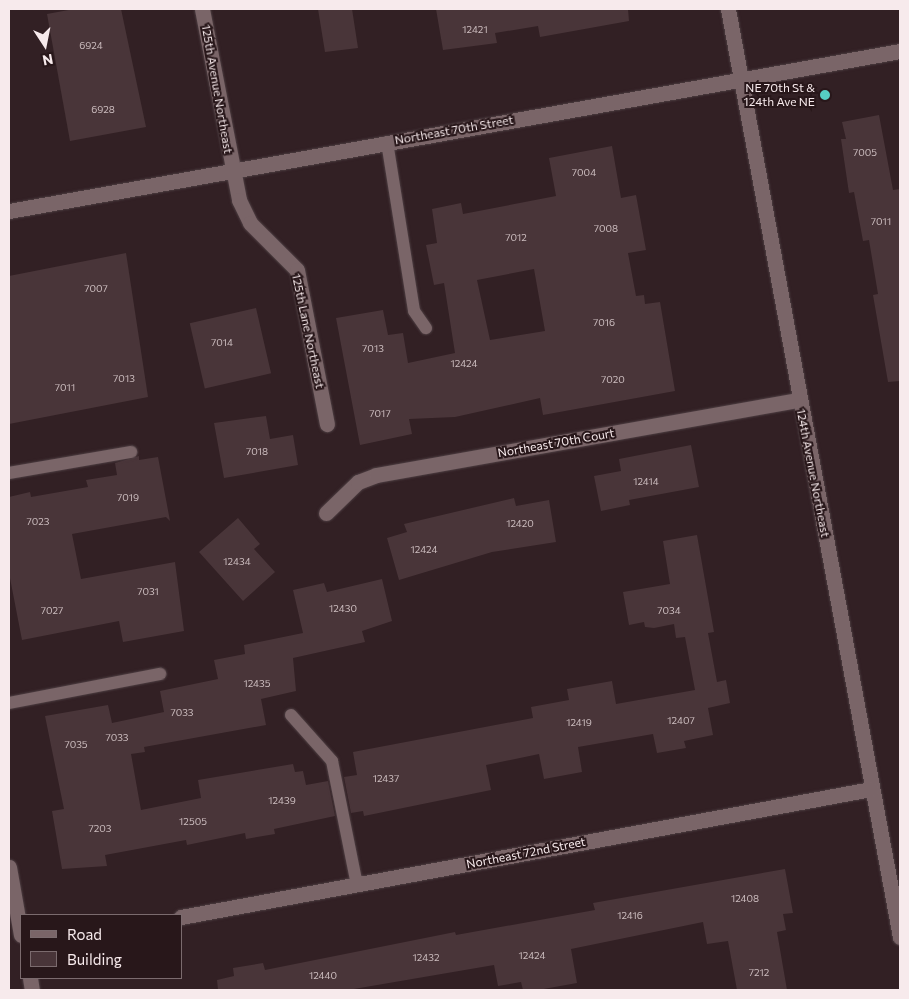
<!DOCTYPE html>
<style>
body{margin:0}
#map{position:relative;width:909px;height:999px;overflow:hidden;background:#322024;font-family:Commissioner,sans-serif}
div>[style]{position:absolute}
.building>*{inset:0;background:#493539;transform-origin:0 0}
.roads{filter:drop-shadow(0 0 1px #4e3f43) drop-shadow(0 0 1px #4e3f43)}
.lane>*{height:12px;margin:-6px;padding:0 6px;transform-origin:6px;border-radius:6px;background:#7a6568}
.street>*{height:15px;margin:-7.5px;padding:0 7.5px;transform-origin:7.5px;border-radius:7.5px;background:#7a6568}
.secondary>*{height:15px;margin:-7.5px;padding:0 7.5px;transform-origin:7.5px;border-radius:7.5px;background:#7a6568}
.dots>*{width:14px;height:14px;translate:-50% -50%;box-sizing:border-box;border:2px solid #28171a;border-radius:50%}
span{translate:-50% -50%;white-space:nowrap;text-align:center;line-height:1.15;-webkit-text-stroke:4px #28171a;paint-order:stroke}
.number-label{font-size:10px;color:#ccbdbf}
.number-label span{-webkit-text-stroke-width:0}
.poi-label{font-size:12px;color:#f7eaec}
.right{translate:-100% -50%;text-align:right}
.street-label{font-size:12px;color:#f7eaec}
.frame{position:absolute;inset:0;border:10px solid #f7eaec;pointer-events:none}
.legend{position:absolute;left:20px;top:914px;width:162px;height:65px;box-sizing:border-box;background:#28171a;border:1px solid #7b6b6e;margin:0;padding:6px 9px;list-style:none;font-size:15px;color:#f7eaec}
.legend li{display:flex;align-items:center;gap:10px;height:25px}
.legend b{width:25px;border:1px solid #7b6b6e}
.north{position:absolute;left:20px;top:20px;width:50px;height:50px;-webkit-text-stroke:4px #28171a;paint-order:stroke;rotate:169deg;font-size:14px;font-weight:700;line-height:20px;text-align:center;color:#f7eaec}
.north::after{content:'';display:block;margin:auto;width:18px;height:22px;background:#f7eaec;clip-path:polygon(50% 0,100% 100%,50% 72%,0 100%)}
</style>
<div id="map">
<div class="building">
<i style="clip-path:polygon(74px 9px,121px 9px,146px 127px,70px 141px,47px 14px)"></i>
<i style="clip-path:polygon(318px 9px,352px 9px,358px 48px,325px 52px)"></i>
<i style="clip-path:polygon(436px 9px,628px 9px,629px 21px,540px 37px,538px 26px,495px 33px,497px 43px,443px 50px)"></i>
<i style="clip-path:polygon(879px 115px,893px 190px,900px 189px,900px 381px,888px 382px,873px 295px,878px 294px,869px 240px,863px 241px,854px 192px,849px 193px,841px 139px,846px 139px,842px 122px)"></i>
<i style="clip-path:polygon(evenodd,612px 146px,621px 198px,636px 195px,646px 250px,628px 253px,636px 296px,644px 295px,645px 304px,660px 302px,675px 391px,543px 415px,540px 398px,455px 417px,409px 419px,412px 434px,360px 445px,336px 318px,383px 310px,388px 335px,403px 333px,408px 363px,455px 353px,444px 283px,434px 285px,426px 245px,437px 243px,432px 209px,461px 203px,463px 214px,556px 196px,549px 158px,612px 146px,534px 269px,545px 331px,490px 340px,477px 280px,534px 269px)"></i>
<i style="clip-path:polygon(126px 253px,148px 397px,9px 424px,9px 276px)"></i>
<i style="left:256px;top:308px;width:67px;height:68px;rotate:77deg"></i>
<i style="clip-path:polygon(266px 416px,270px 439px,293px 435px,298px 465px,224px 478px,214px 423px)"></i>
<i style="clip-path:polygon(691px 445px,699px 487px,629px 500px,630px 505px,601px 511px,594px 476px,621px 471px,619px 459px)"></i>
<i style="clip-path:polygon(139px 456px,139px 460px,158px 457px,170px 521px,166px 517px,72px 534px,81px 579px,175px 562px,184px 631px,123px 642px,119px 621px,22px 640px,9px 573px,9px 497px,30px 492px,31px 497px,88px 487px,86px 480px,117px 475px,115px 463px)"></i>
<i style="clip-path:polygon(514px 498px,516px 506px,549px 500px,556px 542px,492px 552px,399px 580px,387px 538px,407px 532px,404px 524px)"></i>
<i style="clip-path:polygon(238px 518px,260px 544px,254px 549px,275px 572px,243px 601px,199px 552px)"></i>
<i style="clip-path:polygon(697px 535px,714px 632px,708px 633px,717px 682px,726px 680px,730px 703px,708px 708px,713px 735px,684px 741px,686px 748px,657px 753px,653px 734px,578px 747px,582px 772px,544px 779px,539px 754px,486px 765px,491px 790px,364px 816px,363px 811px,351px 813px,344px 777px,357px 775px,353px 752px,533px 718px,531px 707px,569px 700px,567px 689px,612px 681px,616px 704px,695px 690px,685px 637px,676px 638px,674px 624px,654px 628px,645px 627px,644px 622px,629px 625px,623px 592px,670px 584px,663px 541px)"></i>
<i style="clip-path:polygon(382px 579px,392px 621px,362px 631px,365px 642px,293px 658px,296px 691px,261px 699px,266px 725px,144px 747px,145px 752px,131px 754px,141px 810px,201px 798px,198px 780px,293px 764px,295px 772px,303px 771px,306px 785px,328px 781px,335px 816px,274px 829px,275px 834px,246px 839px,245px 833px,187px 845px,186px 840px,105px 855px,107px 866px,62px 869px,52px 811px,64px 809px,45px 716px,108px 705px,112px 723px,164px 712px,160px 691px,218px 679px,214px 660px,245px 654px,244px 645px,303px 633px,293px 590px,324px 583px,327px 592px)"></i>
<i style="clip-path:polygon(785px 869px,793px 913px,783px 914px,786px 930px,777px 932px,787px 990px,737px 990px,728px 941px,707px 944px,703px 922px,571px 949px,577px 983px,538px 990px,523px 990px,521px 982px,498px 986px,494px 965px,348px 990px,218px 990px,217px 980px,234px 976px,233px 968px,263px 963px,265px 970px,455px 932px,456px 935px,595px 910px,593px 903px)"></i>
</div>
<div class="roads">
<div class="lane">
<i style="left:387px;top:142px;width:171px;rotate:80.9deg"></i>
<i style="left:414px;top:311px;width:21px;rotate:55deg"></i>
<i style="left:9px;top:473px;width:124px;rotate:-9.8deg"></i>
<i style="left:9px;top:703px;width:154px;rotate:-10.9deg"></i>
<i style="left:291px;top:715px;width:62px;rotate:48.3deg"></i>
<i style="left:332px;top:761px;width:126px;rotate:78.6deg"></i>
</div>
<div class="street">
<i style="left:202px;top:9px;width:195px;rotate:79deg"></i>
<i style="left:239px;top:200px;width:25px;rotate:64deg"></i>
<i style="left:250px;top:223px;width:66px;rotate:45deg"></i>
<i style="left:297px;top:270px;width:157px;rotate:79deg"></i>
<i style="left:728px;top:9px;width:944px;rotate:79.5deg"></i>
<i style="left:326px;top:513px;width:45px;rotate:-44.1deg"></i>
<i style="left:358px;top:482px;width:19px;rotate:-21deg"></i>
<i style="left:376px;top:475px;width:430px;rotate:-10.1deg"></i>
<i style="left:9px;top:867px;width:69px;rotate:80deg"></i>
<i style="left:181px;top:917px;width:702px;rotate:-10.51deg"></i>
<i style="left:30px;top:978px;width:12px;rotate:81deg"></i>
</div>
<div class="secondary">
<i style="left:9px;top:211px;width:905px;rotate:-10.18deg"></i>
</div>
</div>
<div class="dots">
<i style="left:825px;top:95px;background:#56cec3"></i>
</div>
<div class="number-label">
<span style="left:475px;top:30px">12421</span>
<span style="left:91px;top:46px">6924</span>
<span style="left:103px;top:110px">6928</span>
<span style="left:865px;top:153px">7005</span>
<span style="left:584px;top:173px">7004</span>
<span style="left:881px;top:222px">7011</span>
<span style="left:606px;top:229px">7008</span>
<span style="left:516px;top:238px">7012</span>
<span style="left:96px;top:289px">7007</span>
<span style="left:604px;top:323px">7016</span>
<span style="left:222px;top:343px">7014</span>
<span style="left:373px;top:349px">7013</span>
<span style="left:464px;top:364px">12424</span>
<span style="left:124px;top:379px">7013</span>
<span style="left:613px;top:380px">7020</span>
<span style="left:65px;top:388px">7011</span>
<span style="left:380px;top:414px">7017</span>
<span style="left:257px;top:452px">7018</span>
<span style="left:646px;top:482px">12414</span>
<span style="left:128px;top:498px">7019</span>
<span style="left:38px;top:522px">7023</span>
<span style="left:520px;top:524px">12420</span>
<span style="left:424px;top:550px">12424</span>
<span style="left:237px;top:562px">12434</span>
<span style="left:148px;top:592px">7031</span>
<span style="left:343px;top:609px">12430</span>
<span style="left:52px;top:611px">7027</span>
<span style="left:669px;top:611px">7034</span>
<span style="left:257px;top:684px">12435</span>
<span style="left:182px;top:713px">7033</span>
<span style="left:681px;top:721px">12407</span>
<span style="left:579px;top:723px">12419</span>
<span style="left:117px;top:738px">7033</span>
<span style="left:76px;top:745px">7035</span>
<span style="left:386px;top:779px">12437</span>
<span style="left:282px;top:801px">12439</span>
<span style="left:193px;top:822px">12505</span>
<span style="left:100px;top:829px">7203</span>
<span style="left:745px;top:899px">12408</span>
<span style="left:630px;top:916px">12416</span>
<span style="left:532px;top:956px">12424</span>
<span style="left:426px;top:958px">12432</span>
<span style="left:759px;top:973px">7212</span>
<span style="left:323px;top:976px">12440</span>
</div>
<div class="poi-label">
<span class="right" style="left:815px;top:95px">NE 70th St &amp;<br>124th Ave NE</span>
</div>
<div class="street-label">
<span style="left:217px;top:89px;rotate:80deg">125th Avenue Northeast</span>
<span style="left:454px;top:130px;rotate:-10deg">Northeast 70th Street</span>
<span style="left:308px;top:331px;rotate:78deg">125th Lane Northeast</span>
<span style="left:556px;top:443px;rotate:-10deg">Northeast 70th Court</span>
<span style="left:813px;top:473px;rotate:79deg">124th Avenue Northeast</span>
<span style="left:526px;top:853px;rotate:-11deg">Northeast 72nd Street</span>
</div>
<div class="frame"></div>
<ul class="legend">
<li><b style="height:6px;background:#7a6568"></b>Road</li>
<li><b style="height:14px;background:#493539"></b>Building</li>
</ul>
<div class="north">N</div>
</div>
